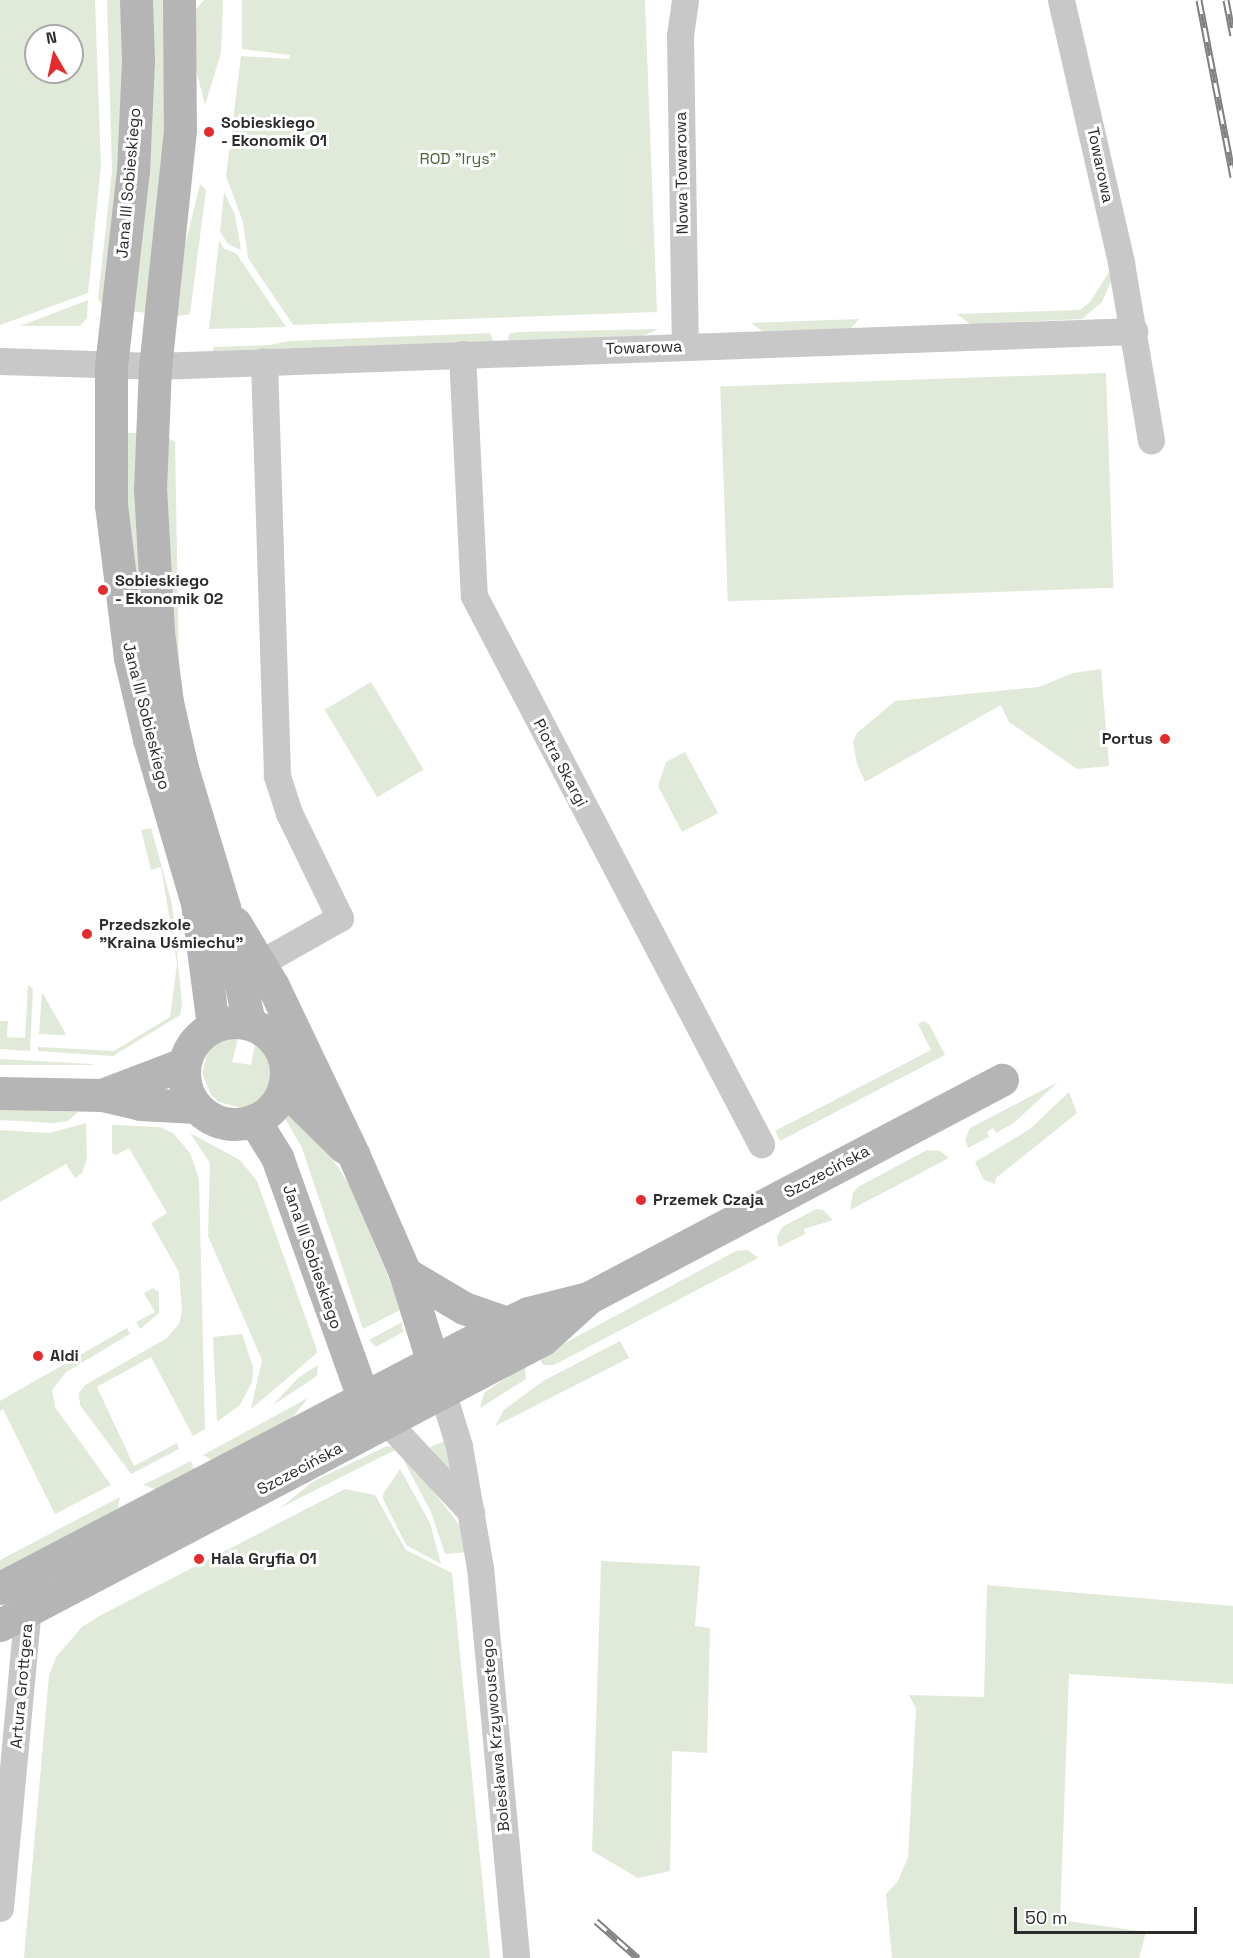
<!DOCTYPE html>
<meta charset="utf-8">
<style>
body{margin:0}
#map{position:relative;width:1233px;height:1958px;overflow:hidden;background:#fff;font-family:"Space Grotesk",sans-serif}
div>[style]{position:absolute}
.green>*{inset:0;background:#e1ead8;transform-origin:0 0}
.street>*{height:27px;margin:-13.5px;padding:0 13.5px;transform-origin:13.5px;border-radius:13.5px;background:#c8c8c8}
.secondary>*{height:33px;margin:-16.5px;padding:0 16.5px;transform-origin:16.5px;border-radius:16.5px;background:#b5b5b5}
.secondary>.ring{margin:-16.5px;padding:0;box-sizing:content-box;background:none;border:33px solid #b5b5b5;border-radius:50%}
.rail>*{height:7px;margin-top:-3.5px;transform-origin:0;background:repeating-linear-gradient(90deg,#fff 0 14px,#808080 0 28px);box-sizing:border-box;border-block:2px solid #808080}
.dots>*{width:16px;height:16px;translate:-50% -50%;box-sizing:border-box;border:3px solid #fff;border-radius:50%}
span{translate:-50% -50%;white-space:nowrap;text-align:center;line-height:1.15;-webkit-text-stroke:6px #fff;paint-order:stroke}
.poi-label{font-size:16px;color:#2b2b2b;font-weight:700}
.left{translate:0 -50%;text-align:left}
.right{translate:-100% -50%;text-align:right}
.park-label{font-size:16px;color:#4c663a}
.street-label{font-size:16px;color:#2b2b2b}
.north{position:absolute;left:24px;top:24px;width:60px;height:60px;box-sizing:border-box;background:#fff;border:2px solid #aaa;border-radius:50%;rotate:351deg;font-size:16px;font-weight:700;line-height:24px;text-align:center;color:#2b2b2b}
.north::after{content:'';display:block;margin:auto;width:21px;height:27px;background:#e42c2e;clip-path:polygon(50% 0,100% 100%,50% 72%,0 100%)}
.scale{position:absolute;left:1014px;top:1907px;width:183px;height:27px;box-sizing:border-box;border:3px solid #2b2b2b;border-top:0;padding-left:8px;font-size:18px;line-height:21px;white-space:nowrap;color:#2b2b2b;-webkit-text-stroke:4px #fff;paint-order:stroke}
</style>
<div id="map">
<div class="green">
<i style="clip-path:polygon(evenodd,0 0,95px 0,101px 166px,88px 293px,0 325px,0 0,36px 36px,72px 36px,72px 72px,36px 72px,36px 36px)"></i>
<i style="clip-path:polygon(107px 0,122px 0,122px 128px,104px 307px,98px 299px,112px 171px)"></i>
<i style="clip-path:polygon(149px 0,166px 0,167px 113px,147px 313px,131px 311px)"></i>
<i style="clip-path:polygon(204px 0,223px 0,221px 53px,205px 105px,194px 62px,193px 13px)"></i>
<i style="clip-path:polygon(242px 0,645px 0,657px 312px,293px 325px,248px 258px,243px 222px,226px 176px,241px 56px,290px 59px,290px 55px,242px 49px)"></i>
<i style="clip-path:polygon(200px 184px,206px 190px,190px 314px,174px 317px,181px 262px)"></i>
<i style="clip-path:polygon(224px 192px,235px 215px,241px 250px,228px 244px,220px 232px)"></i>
<i style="clip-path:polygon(219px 241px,224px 249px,236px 253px,286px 327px,209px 329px)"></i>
<i style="clip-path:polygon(1109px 272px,1112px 279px,1102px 302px,1082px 319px,970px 324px,957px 314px,1080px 310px,1090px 302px)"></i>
<i style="clip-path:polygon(88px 300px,87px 318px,80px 326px,20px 326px)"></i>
<i style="clip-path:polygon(859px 319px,850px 329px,762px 331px,751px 323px)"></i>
<i style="clip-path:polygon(659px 329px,642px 336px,508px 340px,509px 334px,517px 332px)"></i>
<i style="clip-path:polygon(490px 333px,493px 341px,213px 351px,213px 347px,270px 345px,289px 341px)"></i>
<i style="left:1106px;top:373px;width:215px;height:386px;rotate:88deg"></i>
<i style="clip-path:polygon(120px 433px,137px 433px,146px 644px,141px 647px)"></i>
<i style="clip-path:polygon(164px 435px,175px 442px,179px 666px,175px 671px)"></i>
<i style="clip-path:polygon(1101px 669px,1109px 766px,1077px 769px,1009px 722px,1001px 705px,865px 782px,857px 764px,853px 742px,857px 733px,895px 701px,1039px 687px,1073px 673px)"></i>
<i style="left:371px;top:682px;width:102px;height:54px;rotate:59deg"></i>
<i style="clip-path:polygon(685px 752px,718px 813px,682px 832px,658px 786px,666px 762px)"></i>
<i style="clip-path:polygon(151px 828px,172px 904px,182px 1003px,180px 1015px,113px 1056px,38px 1051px,38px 1047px,114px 1051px,170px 1017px,177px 964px,161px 867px,151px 870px,141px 830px)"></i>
<i style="clip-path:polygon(28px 985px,33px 989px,30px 1051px,0 1049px,0 1021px,8px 1021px,7px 1037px,25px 1038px)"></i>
<i style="clip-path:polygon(42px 992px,66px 1034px,65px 1035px,39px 1034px)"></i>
<i style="clip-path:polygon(923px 1021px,929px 1024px,945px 1055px,780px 1141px,775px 1131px,931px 1050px,918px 1024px)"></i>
<i style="clip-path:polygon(239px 1034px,232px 1062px,251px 1065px,256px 1038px,272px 1052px,276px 1065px,272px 1090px,264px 1099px,242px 1108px,219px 1102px,211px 1095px,202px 1073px,208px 1051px,216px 1042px)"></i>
<i style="clip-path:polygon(0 1059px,92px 1064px,94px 1065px,0 1065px)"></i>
<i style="clip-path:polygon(1058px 1082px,1015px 1122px,996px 1133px,993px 1128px,987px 1132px,989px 1137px,968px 1148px,965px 1139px,970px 1128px)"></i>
<i style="clip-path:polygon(1069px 1092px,1077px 1113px,996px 1178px,995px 1184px,984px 1180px,975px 1162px,1030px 1129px)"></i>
<i style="clip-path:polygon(0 1109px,78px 1112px,68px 1121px,55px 1123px,0 1120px)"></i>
<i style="clip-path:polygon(286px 1111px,327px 1151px,349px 1184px,394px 1290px,400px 1310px,363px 1329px,302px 1148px,283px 1115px)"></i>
<i style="clip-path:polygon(86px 1123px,87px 1159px,82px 1173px,75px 1178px,66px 1164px,0 1202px,0 1130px,49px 1133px)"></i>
<i style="clip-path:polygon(112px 1125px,160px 1127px,173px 1133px,190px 1153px,199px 1179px,205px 1429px,193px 1436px,151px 1357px,97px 1387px,134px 1466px,177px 1443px,179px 1449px,131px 1474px,80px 1405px,79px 1393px,85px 1385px,167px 1338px,179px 1324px,182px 1311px,179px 1272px,151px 1223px,167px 1213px,129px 1148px,116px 1155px,112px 1153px)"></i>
<i style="clip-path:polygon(190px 1133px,240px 1160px,257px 1181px,316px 1347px,317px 1353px,251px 1409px,262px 1360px,208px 1236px,210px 1163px)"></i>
<i style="clip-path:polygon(927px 1150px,940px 1151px,949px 1158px,850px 1210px,853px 1193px,858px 1187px)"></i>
<i style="clip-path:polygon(816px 1209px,823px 1210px,833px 1220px,804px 1229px,805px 1234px,779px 1247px,777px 1237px,782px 1227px)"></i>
<i style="clip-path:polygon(748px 1250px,758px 1258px,554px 1365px,543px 1365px,539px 1357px,736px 1251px)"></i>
<i style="clip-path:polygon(153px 1288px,159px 1292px,159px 1313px,140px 1329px,136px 1322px,155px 1312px,144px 1293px)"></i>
<i style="clip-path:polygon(402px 1322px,403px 1332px,376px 1347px,369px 1340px)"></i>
<i style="clip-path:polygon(127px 1328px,130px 1334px,66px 1372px,52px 1390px,55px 1407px,111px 1485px,55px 1514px,3px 1409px,0 1411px,0 1401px)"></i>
<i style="clip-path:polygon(242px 1334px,253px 1367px,252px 1382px,240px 1405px,217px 1422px,213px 1337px)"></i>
<i style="clip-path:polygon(620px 1341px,629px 1358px,495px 1426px,504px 1410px,543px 1381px)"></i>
<i style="clip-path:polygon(318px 1365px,317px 1376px,273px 1405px,298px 1378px)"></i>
<i style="clip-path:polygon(525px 1365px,526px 1379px,480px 1408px,484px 1393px)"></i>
<i style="clip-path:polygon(308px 1398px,292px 1418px,212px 1460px,203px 1455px)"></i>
<i style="clip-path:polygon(447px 1440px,458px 1476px,442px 1468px,430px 1447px)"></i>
<i style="clip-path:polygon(387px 1446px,397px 1449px,280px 1508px,314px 1481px)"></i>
<i style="clip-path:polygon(408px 1458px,460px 1526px,468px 1552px,445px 1554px,431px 1512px,404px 1461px)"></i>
<i style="clip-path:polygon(191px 1461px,194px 1469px,158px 1490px,143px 1485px)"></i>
<i style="clip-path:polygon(400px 1469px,430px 1523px,441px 1564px,406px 1545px,383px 1499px,383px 1494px)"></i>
<i style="clip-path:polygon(345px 1489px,375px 1495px,406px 1550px,452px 1573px,490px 1958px,24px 1958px,49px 1676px,56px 1657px,82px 1627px,101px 1615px)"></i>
<i style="clip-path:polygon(120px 1497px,118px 1509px,0 1573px,0 1560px)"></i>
<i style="clip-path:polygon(601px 1561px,700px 1566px,695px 1626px,710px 1628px,707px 1753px,672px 1751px,670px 1871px,638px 1878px,592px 1851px)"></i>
<i style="clip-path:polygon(987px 1585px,1233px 1606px,1233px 1684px,1069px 1674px,1060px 1920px,1146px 1932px,1139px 1958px,892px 1958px,886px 1894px,898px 1881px,908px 1857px,916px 1709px,909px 1695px,984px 1697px)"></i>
</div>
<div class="street">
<i style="left:685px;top:0;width:36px;rotate:98deg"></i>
<i style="left:680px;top:36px;width:310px;rotate:89.1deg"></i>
<i style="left:1061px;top:0;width:270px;rotate:77.1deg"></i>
<i style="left:1121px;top:263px;width:180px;rotate:80.4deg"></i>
<i style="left:462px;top:354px;width:242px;rotate:87.2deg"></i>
<i style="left:474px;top:596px;width:619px;rotate:62.36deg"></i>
<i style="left:0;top:361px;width:155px;rotate:1.8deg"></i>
<i style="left:155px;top:366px;width:980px;rotate:-2.05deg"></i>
<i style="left:260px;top:963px;width:92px;rotate:-29.4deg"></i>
<i style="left:340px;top:918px;width:117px;rotate:-115.9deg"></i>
<i style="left:289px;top:813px;width:40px;rotate:-108deg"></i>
<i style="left:277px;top:775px;width:414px;rotate:-91.8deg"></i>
<i style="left:443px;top:1394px;width:54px;rotate:72.9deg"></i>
<i style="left:459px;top:1446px;width:123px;rotate:80.2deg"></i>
<i style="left:480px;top:1567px;width:393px;rotate:84.7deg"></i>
<i style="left:388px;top:1423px;width:122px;rotate:47deg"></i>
<i style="left:0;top:1908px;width:315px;rotate:-84.7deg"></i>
</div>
<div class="secondary">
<i style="left:136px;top:0;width:61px;rotate:88.1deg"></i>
<i style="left:138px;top:61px;width:109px;rotate:92.6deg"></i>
<i style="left:133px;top:170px;width:197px;rotate:96.4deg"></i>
<i style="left:111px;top:366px;width:139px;rotate:90deg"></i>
<i style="left:111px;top:505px;width:154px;rotate:82.9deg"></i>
<i style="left:130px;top:658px;width:83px;rotate:76.8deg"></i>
<i style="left:149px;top:739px;width:171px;rotate:73.7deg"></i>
<i style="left:197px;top:903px;width:124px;rotate:82.6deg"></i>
<i style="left:179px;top:0;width:130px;rotate:89.6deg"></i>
<i style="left:180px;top:130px;width:237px;rotate:96deg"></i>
<i style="left:155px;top:366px;width:122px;rotate:92.3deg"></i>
<i style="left:150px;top:488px;width:144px;rotate:86.8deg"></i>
<i style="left:158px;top:632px;width:71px;rotate:82.7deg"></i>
<i style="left:167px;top:702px;width:68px;rotate:77.2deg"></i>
<i style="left:182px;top:768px;width:145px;rotate:73.2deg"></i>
<i style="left:224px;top:907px;width:119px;rotate:77.8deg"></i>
<i style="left:235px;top:923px;width:74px;rotate:58.9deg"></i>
<i style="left:273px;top:986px;width:188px;rotate:64.5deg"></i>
<i style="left:354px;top:1156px;width:128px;rotate:66.4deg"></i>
<i style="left:405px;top:1273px;width:114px;rotate:72.7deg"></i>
<i class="ring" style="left:184px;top:1022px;width:69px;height:69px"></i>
<i style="left:284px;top:1088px;width:84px;rotate:44.5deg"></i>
<i style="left:0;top:1093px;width:102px;rotate:1.1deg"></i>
<i style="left:102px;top:1095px;width:39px;rotate:13deg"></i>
<i style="left:140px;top:1104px;width:56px;rotate:3.1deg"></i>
<i style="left:102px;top:1095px;width:87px;rotate:-20.9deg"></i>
<i style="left:254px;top:1120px;width:44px;rotate:58.1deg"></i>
<i style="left:277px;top:1157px;width:255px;rotate:70.3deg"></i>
<i style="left:363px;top:1397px;width:21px;rotate:45deg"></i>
<i style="left:405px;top:1273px;width:69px;rotate:30.7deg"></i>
<i style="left:464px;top:1308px;width:46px;rotate:19.2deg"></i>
<i style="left:0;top:1588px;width:572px;rotate:-27.6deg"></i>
<i style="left:507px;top:1323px;width:23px;rotate:-25deg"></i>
<i style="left:528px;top:1313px;width:62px;rotate:-14deg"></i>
<i style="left:588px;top:1298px;width:468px;rotate:-27.8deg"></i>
<i style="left:0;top:1625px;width:594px;rotate:-27.77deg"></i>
<i style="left:526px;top:1348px;width:19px;rotate:-28deg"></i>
<i style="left:543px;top:1339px;width:57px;rotate:-42.1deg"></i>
</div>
<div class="rail">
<i style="left:1199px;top:0;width:180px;rotate:79.1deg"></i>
<i style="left:1226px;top:0;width:36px;rotate:79deg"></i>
<i style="left:596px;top:1921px;width:56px;rotate:41.4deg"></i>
</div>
<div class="dots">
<i style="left:209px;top:132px;background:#e42c2e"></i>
<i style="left:103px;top:590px;background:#e42c2e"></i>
<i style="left:1165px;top:739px;background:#e42c2e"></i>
<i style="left:87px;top:934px;background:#e42c2e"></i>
<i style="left:641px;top:1200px;background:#e42c2e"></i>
<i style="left:38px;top:1356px;background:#e42c2e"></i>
<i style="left:199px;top:1559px;background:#e42c2e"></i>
</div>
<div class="poi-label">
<span class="left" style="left:221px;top:132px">Sobieskiego<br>- Ekonomik 01</span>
<span class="left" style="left:115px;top:590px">Sobieskiego<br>- Ekonomik 02</span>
<span class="right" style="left:1153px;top:739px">Portus</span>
<span class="left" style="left:99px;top:934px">Przedszkole<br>"Kraina Uśmiechu"</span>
<span class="left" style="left:653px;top:1200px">Przemek Czaja</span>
<span class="left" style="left:50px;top:1356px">Aldi</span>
<span class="left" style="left:211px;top:1559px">Hala Gryfia 01</span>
</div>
<div class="park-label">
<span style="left:458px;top:159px">ROD "Irys"</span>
</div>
<div class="street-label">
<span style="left:1100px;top:165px;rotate:78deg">Towarowa</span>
<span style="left:682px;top:173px;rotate:-91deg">Nowa Towarowa</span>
<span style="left:129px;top:183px;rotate:-85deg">Jana III Sobieskiego</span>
<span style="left:644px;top:348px;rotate:-2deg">Towarowa</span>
<span style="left:146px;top:716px;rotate:76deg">Jana III Sobieskiego</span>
<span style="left:560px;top:763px;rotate:62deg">Piotra Skargi</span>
<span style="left:827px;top:1172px;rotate:-28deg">Szczecińska</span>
<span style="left:312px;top:1257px;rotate:71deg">Jana III Sobieskiego</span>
<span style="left:300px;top:1469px;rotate:-28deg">Szczecińska</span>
<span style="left:22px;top:1686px;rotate:-85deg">Artura Grottgera</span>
<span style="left:496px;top:1735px;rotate:-95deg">Bolesława Krzywoustego</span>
</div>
<div class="north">N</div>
<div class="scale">50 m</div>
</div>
